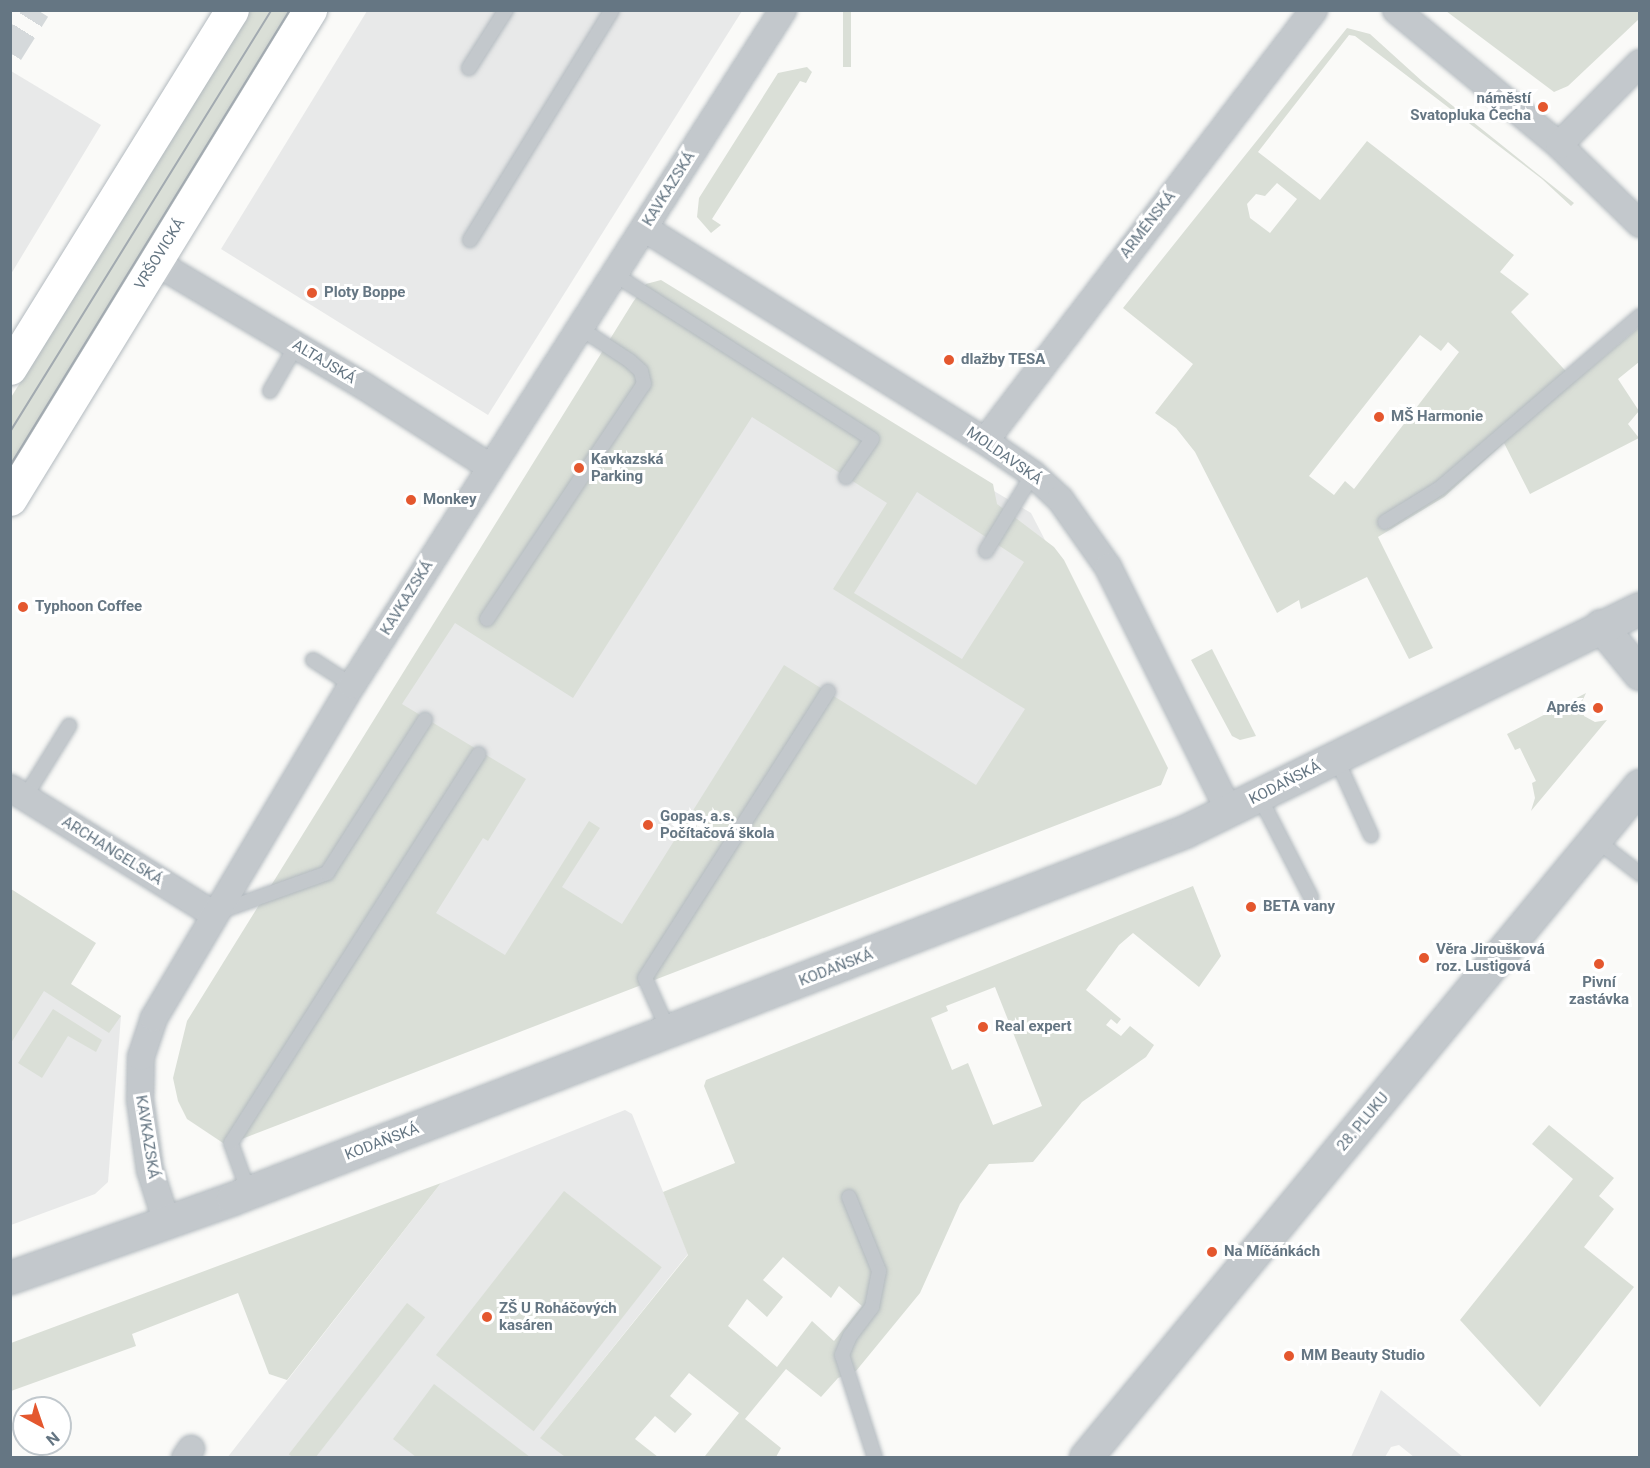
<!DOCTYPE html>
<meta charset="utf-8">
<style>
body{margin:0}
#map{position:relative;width:1650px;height:1468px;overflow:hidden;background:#fafaf8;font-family:Roboto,sans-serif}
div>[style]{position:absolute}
.built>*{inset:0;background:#e8e9e9}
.green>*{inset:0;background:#dadfd7;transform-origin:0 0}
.minor-tunnel>*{height:26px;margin-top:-13px;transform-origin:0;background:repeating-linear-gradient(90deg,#d5d9db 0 26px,transparent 0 39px)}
.roads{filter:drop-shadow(0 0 2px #b3babf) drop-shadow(0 0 2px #b3babf)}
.service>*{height:14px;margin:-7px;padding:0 7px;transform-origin:7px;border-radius:7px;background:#c3c8cc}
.minor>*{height:26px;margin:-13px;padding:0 13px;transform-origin:13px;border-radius:13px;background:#c3c8cc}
.tertiary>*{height:32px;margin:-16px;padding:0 16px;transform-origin:16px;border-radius:16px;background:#c3c8cc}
.secondary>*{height:33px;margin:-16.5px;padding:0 16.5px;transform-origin:16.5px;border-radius:16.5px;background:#fff}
.tram>*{height:1.5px;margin:-0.75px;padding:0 0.75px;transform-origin:0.75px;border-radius:0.75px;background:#a2aab0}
.dots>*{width:16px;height:16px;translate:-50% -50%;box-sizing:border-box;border:3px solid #fff;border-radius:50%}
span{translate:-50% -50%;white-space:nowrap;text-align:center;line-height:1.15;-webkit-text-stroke:6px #fff;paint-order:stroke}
.poi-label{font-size:15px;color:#657683;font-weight:700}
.right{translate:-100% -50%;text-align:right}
.left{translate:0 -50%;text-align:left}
.street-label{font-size:15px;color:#657683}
.frame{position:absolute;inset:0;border:12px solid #657683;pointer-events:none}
.north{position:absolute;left:12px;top:1396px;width:60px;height:60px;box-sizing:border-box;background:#fff;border:2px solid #c1c8cd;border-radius:50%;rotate:140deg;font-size:16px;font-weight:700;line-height:24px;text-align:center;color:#657683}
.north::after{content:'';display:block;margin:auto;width:21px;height:27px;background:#e4572e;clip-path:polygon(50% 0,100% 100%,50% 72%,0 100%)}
</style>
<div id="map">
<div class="built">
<i style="clip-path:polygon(367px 11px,742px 11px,488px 415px,221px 249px)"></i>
<i style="clip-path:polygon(11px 71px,101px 125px,11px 274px)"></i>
<i style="clip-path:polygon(654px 289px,1031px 513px,1092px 631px,982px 806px,624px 942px,508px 972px,408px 916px,378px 725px)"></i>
<i style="clip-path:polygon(10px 947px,121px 1016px,108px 1182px,95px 1194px,11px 1225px)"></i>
<i style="clip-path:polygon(625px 1110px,632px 1114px,688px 1254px,541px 1437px,565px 1457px,227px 1458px,441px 1183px)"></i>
<i style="clip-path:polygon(1381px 1390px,1463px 1457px,1414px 1457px,1399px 1445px,1391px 1447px,1385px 1457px,1351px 1457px)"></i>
</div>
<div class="green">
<i style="clip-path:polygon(1639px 10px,1639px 19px,1568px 86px,1554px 92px,1446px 11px)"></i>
<i style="clip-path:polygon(249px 11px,300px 11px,11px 481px,10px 399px)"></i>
<i style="left:843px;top:11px;width:8px;height:56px"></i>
<i style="clip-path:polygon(evenodd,1347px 28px,1370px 34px,1423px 82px,1574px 203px,1571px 206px,1542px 179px,1355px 36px,1349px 35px,1258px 152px,1320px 200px,1367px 141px,1514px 255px,1500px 272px,1529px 294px,1511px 312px,1575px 381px,1639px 327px,1639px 362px,1618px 379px,1639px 411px,1628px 424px,1639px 438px,1530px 494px,1504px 443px,1444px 497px,1378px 537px,1433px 648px,1409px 659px,1367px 577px,1301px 609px,1299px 600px,1277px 613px,1195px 452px,1176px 428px,1155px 413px,1193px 364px,1123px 308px,1347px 28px,1277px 183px,1297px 199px,1270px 233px,1250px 218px,1247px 204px,1256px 194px,1265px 196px,1277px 183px,1347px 28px,1420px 335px,1441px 351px,1448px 342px,1459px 352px,1354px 489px,1345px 481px,1334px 495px,1309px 476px,1420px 335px)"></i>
<i style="clip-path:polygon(807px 67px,812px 72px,806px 83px,800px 81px,712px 219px,721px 225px,711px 233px,697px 217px,699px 198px,778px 73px)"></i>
<i style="clip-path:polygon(evenodd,661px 280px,993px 484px,997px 504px,1054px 547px,1064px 560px,1168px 768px,1161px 785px,226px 1145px,187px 1119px,178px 1101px,173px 1078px,187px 1021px,633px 302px,646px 284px,661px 280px,752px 417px,887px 503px,833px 589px,1025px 709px,976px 785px,784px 665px,622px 924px,562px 887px,600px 828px,589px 821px,505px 955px,436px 913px,483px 838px,488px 841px,526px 779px,402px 704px,455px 623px,573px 698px,752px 417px,661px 280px,917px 492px,1024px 562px,962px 659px,854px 593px,917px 492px)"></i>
<i style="clip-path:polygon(1212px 649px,1256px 736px,1240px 740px,1232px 736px,1191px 660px)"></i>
<i style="clip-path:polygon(1586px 693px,1581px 704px,1584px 716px,1595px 722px,1607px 720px,1531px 811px,1535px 798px,1532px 783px,1536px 781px,1520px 748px,1515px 750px,1507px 734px)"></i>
<i style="clip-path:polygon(evenodd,1193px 886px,1221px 956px,1199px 987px,1133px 933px,1119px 945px,1086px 990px,1121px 1019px,1117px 1024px,1111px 1019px,1106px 1025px,1121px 1036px,1130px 1026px,1154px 1045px,1146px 1057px,1082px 1102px,1033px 1162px,989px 1164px,960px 1204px,920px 1293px,856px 1371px,838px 1378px,821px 1397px,786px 1369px,745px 1419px,781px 1448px,776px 1457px,705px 1456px,739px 1413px,689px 1373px,670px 1396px,692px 1414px,675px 1433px,655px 1416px,635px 1439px,658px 1457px,565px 1457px,540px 1438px,688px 1255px,663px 1192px,735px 1163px,704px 1086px,706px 1080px,1193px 886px,995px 987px,1042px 1106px,993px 1125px,968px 1063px,952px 1070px,931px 1018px,948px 1011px,946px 1006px,995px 987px,1193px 886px,783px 1257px,831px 1298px,839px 1286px,862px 1306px,834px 1341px,812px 1321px,777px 1367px,728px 1326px,747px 1299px,767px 1317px,783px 1297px,763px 1280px,783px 1257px)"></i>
<i style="clip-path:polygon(11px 889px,96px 943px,71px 984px,121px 1016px,109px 1033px,44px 991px,11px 1043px)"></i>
<i style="clip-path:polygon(53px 1009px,102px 1040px,96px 1052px,68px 1036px,42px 1078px,18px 1063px)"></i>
<i style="clip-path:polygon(1549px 1125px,1614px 1178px,1599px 1196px,1614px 1209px,1584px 1247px,1634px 1287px,1540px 1407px,1460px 1320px,1573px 1179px,1532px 1144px)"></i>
<i style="clip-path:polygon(441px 1183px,287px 1380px,269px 1374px,238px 1293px,132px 1334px,136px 1346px,11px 1391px,11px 1343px)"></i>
<i style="left:564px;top:1191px;width:124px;height:208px;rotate:38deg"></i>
<i style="left:407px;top:1303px;width:23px;height:192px;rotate:38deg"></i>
<i style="clip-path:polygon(434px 1384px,530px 1457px,416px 1457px,393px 1439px)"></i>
</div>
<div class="minor-tunnel">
<i style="left:10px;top:53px;width:51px;rotate:-57.9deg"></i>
</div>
<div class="roads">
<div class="service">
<i style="left:469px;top:68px;width:69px;rotate:-57.5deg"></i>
<i style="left:470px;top:240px;width:270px;rotate:-58.3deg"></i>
<i style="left:614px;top:274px;width:306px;rotate:32.6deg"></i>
<i style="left:872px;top:439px;width:46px;rotate:124.4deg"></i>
<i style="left:270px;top:391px;width:52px;rotate:-60deg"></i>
<i style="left:1385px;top:522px;width:65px;rotate:-31.7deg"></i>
<i style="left:1440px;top:488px;width:264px;rotate:-40.7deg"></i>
<i style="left:986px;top:551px;width:90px;rotate:-58.6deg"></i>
<i style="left:487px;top:619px;width:283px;rotate:-56.3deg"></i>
<i style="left:644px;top:384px;width:13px;rotate:-103deg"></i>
<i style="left:641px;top:371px;width:15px;rotate:-138deg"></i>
<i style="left:630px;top:361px;width:60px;rotate:-146.6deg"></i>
<i style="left:313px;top:660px;width:46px;rotate:32.7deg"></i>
<i style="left:1336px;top:758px;width:85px;rotate:65.6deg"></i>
<i style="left:1259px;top:796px;width:114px;rotate:62.8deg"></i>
<i style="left:25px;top:797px;width:84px;rotate:-58.2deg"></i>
<i style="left:1596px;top:840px;width:56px;rotate:37.7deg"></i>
<i style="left:221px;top:911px;width:113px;rotate:-19.7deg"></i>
<i style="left:327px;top:873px;width:182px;rotate:-57.4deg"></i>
<i style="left:669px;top:1032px;width:59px;rotate:-114deg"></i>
<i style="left:645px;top:978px;width:340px;rotate:-57.4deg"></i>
<i style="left:249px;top:1193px;width:53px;rotate:-109.8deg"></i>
<i style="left:231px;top:1143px;width:461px;rotate:-57.5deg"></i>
<i style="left:849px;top:1197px;width:80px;rotate:67.9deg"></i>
<i style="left:879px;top:1271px;width:37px;rotate:101deg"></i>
<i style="left:872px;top:1307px;width:36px;rotate:127deg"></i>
<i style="left:850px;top:1336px;width:21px;rotate:113deg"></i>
<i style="left:842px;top:1355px;width:108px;rotate:72.2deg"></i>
</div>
<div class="minor">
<i style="left:1396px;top:10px;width:212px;rotate:39.6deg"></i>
<i style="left:1559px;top:145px;width:113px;rotate:44.3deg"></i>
<i style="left:1559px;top:145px;width:115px;rotate:-45.4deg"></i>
<i style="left:644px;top:228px;width:402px;rotate:32deg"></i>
<i style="left:985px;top:441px;width:58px;rotate:34.5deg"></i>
<i style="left:1033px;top:474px;width:37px;rotate:43deg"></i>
<i style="left:1060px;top:499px;width:83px;rotate:54.8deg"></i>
<i style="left:1108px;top:567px;width:272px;rotate:63.6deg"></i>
<i style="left:155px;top:262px;width:243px;rotate:30.7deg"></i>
<i style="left:364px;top:386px;width:150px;rotate:32.7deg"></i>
<i style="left:985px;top:441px;width:542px;rotate:-52.64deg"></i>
<i style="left:10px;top:788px;width:239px;rotate:31.8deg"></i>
<i style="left:166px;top:1220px;width:52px;rotate:-107.7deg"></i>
<i style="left:150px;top:1170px;width:71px;rotate:-98.1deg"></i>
<i style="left:140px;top:1100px;width:43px;rotate:-88.7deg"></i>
<i style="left:141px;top:1057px;width:41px;rotate:-71.6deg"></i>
<i style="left:154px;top:1018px;width:387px;rotate:-59.3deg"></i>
<i style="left:352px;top:685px;width:801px;rotate:-57.44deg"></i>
<i style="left:185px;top:1458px;width:11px;rotate:-56deg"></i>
</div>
<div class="tertiary">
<i style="left:1601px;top:626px;width:62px;rotate:50.9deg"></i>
<i style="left:10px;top:1278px;width:237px;rotate:-19.5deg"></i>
<i style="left:233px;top:1199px;width:1020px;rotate:-21.08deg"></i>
<i style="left:1185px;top:832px;width:507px;rotate:-26.11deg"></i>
<i style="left:1086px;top:1458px;width:871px;rotate:-50.5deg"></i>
</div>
<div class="secondary">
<i style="left:10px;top:368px;width:421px;rotate:-58.2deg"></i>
<i style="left:10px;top:499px;width:574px;rotate:-58.47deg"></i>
</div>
</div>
<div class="tram">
<i style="left:10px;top:432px;width:497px;rotate:-58.2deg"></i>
<i style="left:10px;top:466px;width:535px;rotate:-58.45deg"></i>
</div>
<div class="dots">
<i style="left:1543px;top:107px;background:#e4572e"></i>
<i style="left:312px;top:293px;background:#e4572e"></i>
<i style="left:949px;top:360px;background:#e4572e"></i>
<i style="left:1379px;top:417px;background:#e4572e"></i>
<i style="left:579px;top:468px;background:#e4572e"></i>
<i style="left:411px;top:500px;background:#e4572e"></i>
<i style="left:23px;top:607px;background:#e4572e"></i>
<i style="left:1598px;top:708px;background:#e4572e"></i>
<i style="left:648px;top:825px;background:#e4572e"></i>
<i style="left:1251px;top:907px;background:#e4572e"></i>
<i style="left:1424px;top:958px;background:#e4572e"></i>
<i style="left:1599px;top:964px;background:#e4572e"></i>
<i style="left:983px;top:1027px;background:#e4572e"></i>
<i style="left:1212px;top:1252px;background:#e4572e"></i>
<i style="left:487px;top:1317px;background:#e4572e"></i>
<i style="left:1289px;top:1356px;background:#e4572e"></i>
</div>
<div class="poi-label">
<span class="right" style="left:1531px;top:107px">náměstí<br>Svatopluka Čecha</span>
<span class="left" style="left:324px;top:293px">Ploty Boppe</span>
<span class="left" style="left:961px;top:360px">dlažby TESA</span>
<span class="left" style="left:1391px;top:417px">MŠ Harmonie</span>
<span class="left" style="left:591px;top:468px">Kavkazská<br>Parking</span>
<span class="left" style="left:423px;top:500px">Monkey</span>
<span class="left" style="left:35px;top:607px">Typhoon Coffee</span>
<span class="right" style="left:1586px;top:708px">Aprés</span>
<span class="left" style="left:660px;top:825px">Gopas, a.s.<br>Počítačová škola</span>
<span class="left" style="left:1263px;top:907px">BETA vany</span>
<span class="left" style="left:1436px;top:958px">Věra Jiroušková<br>roz. Lustigová</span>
<span style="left:1599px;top:991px">Pivní<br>zastávka</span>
<span class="left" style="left:995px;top:1027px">Real expert</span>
<span class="left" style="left:1224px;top:1252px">Na Míčánkách</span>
<span class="left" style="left:499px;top:1317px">ZŠ U Roháčových<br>kasáren</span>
<span class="left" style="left:1301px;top:1356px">MM Beauty Studio</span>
</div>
<div class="street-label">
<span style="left:669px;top:189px;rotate:-58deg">KAVKAZSKÁ</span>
<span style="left:1148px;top:225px;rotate:-52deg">ARMÉNSKÁ</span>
<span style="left:160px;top:254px;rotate:-58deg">VRŠOVICKÁ</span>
<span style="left:324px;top:362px;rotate:31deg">ALTAJSKÁ</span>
<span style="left:1004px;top:456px;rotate:35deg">MOLDAVSKÁ</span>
<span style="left:407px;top:598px;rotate:-58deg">KAVKAZSKÁ</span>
<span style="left:1285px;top:783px;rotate:-27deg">KODAŇSKÁ</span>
<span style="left:112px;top:851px;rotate:32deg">ARCHANGELSKÁ</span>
<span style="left:836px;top:968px;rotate:-21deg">KODAŇSKÁ</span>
<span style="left:1363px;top:1122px;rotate:-50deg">28. PLUKU</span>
<span style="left:147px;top:1137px;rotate:81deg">KAVKAZSKÁ</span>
<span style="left:382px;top:1142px;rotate:-21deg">KODAŇSKÁ</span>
</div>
<div class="frame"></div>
<div class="north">N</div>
</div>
